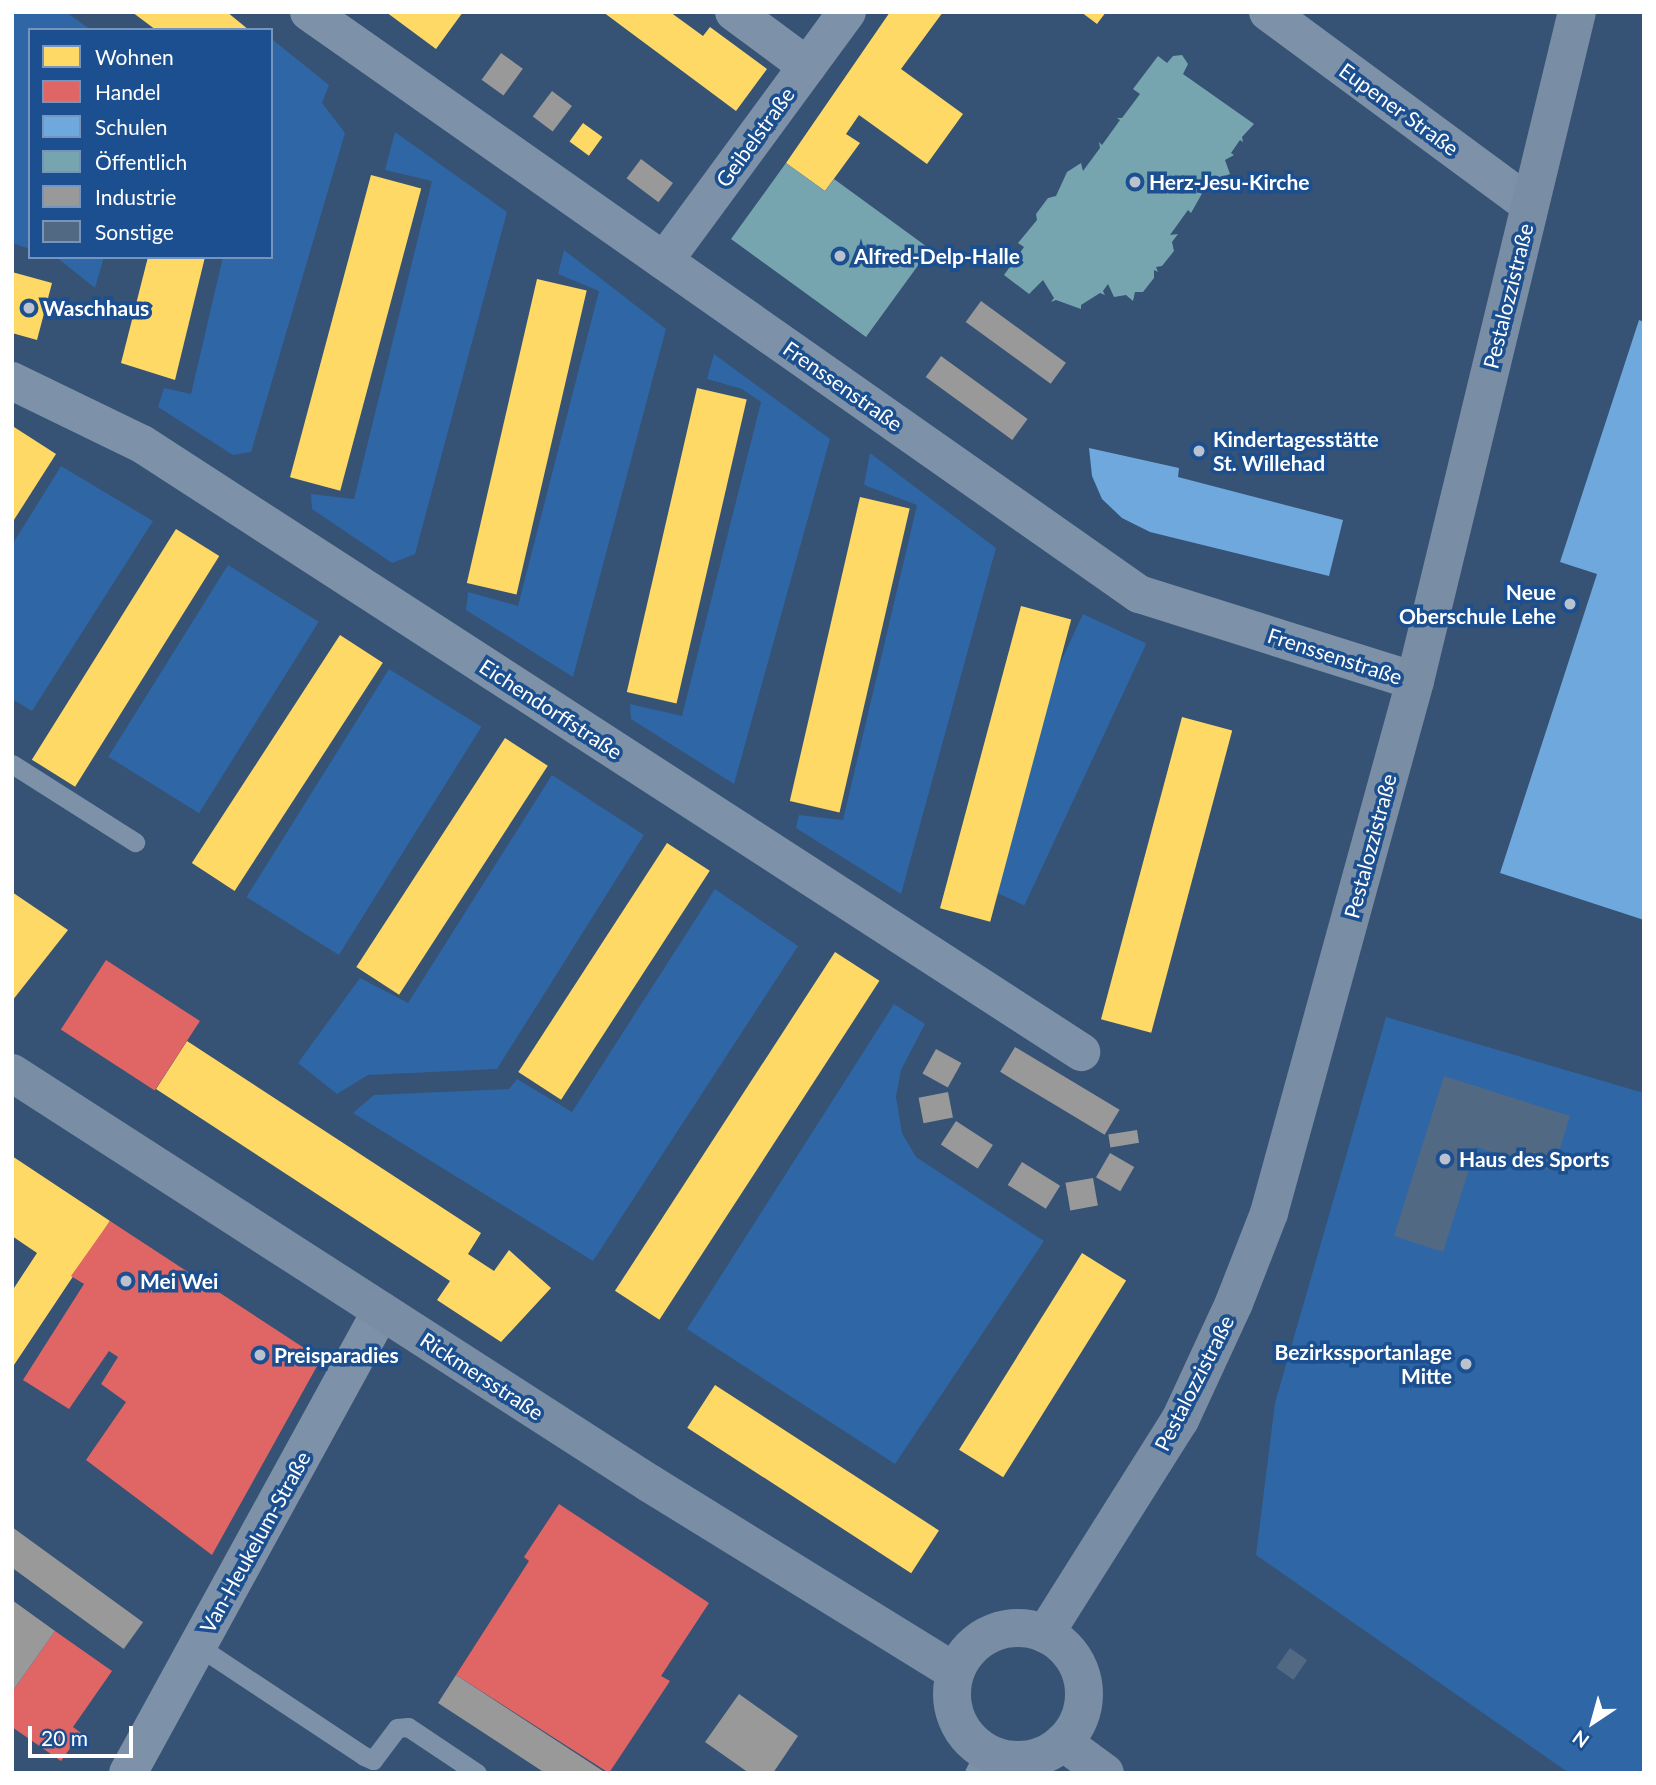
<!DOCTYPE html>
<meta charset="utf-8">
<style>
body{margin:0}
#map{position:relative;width:1656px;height:1785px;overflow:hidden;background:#365274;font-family:Lato,sans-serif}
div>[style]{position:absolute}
.green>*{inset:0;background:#2f66a5;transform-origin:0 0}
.homes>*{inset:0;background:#ffd966;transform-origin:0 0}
.shops>*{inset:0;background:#e06666;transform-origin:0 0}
.schools>*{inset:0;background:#6fa8dc}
.public>*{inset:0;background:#76a5af}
.industry>*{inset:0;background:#999;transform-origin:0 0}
.building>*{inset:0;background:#526984;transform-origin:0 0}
.lane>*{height:19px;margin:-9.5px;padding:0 9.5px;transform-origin:9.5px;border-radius:9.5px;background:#7d92a8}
.street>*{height:38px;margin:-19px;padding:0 19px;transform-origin:19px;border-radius:19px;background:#7d92a8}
.secondary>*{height:38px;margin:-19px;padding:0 19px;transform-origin:19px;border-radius:19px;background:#798da4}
.secondary>.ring{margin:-19px;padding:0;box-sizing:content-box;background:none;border:38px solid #798da4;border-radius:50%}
.dots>*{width:19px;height:19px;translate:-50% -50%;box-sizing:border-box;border:4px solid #1b4f8f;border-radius:50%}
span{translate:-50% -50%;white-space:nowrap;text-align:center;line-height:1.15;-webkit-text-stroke:7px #1b4f8f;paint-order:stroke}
.street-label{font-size:21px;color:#fff}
.poi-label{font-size:21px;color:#fff;font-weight:700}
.left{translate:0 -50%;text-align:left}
.right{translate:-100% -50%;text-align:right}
.frame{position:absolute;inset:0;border:14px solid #fff;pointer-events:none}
.legend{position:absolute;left:28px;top:28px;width:245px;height:231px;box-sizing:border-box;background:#1b4f8f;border:2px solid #7695bc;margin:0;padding:9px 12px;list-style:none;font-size:21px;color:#fff}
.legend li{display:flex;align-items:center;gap:14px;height:35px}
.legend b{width:35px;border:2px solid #7695bc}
.north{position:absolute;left:1558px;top:1687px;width:70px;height:70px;-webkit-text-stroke:5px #1b4f8f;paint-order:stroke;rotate:216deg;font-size:19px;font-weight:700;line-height:28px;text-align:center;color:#fff}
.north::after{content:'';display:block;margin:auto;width:24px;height:32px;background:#fff;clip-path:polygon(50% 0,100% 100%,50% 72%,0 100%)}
.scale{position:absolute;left:28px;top:1726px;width:105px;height:32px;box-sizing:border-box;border:4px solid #fff;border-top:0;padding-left:9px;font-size:21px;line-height:24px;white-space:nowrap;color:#fff;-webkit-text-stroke:5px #1b4f8f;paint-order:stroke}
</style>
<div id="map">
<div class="green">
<i style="clip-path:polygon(12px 12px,66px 12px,91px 30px,30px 30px,30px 249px,12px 243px)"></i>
<i style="clip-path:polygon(273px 40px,329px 85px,322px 103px,345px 133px,251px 452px,233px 455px,158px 407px,164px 388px,191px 394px,223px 257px,271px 257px)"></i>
<i style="clip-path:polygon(395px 132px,507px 212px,415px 554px,392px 563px,312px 509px,311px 494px,354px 499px,432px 181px,385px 170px)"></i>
<i style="clip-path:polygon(564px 250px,666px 329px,573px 677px,466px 610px,468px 592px,518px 606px,599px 291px,558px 274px)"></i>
<i style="clip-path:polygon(56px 257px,104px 257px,95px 288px)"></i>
<i style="clip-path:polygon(714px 354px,830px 439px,734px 784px,631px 719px,630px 704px,682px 716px,761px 402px,742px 389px,707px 379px)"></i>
<i style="clip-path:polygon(870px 453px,996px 548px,901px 894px,796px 828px,799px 815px,843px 820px,917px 505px,864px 485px)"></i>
<i style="clip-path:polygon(61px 466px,153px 521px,32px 711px,12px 699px,12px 545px)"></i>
<i style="left:228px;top:565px;width:107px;height:226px;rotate:32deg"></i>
<i style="left:1083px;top:614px;width:70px;height:289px;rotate:25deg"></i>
<i style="left:389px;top:669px;width:109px;height:269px;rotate:32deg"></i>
<i style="clip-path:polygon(552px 775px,644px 835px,497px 1069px,368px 1075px,337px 1094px,298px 1063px,360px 978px,408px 1003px)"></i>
<i style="clip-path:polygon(715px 889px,798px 946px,593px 1261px,353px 1113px,374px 1095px,509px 1089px,517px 1079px,572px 1112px)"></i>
<i style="clip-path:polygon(894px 1004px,925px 1024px,901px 1070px,896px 1097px,902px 1133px,916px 1157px,1044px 1241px,895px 1464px,687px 1329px)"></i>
<i style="clip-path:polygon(1386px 1017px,1644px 1093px,1644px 1773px,1569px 1773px,1256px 1555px,1275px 1403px)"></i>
</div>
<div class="homes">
<i style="clip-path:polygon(132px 12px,227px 12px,249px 30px,156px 30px)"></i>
<i style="clip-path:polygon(386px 12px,463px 12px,436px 49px)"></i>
<i style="clip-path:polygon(603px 12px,670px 12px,703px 36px,710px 27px,767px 69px,736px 111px)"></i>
<i style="clip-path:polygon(890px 12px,943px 12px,901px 69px,963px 114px,927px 164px,859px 115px,846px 134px,860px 143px,825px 191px,786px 163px)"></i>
<i style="clip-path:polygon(1081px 12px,1106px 12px,1097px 24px)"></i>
<i style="left:583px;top:123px;width:24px;height:23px;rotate:36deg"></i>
<i style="left:371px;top:175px;width:52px;height:313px;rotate:15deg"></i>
<i style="clip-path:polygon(148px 257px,205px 257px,175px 380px,121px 363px)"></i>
<i style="clip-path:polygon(12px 272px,52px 283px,37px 340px,12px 333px)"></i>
<i style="left:537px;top:279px;width:51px;height:312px;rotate:13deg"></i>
<i style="left:697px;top:388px;width:51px;height:312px;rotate:13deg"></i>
<i style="clip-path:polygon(14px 427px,56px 454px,12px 523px,12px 430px)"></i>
<i style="left:860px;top:497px;width:51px;height:312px;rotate:13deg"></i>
<i style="left:176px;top:529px;width:51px;height:272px;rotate:32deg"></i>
<i style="left:1021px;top:606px;width:52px;height:313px;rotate:15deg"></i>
<i style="left:340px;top:635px;width:51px;height:272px;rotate:33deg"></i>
<i style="left:1182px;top:717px;width:52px;height:313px;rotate:15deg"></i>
<i style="left:505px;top:738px;width:51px;height:273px;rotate:33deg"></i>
<i style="left:667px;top:843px;width:51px;height:273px;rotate:33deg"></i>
<i style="clip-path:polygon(12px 892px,68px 930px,12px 1001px)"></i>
<i style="left:835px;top:952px;width:53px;height:404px;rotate:33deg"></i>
<i style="clip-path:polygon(187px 1041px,481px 1233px,468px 1254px,494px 1271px,509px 1250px,551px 1288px,501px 1342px,437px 1300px,450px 1281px,156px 1089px)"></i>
<i style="clip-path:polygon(12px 1156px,110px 1221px,12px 1368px,12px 1291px,37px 1253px,12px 1236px)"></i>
<i style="left:1082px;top:1253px;width:52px;height:232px;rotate:32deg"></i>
<i style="left:715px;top:1385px;width:267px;height:51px;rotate:33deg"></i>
</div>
<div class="shops">
<i style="left:106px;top:960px;width:112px;height:83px;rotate:33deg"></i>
<i style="clip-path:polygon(110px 1221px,321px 1359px,212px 1555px,86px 1460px,126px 1402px,101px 1384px,118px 1357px,109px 1351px,69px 1409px,23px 1380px,84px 1284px,71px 1276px)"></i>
<i style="clip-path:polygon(559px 1504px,709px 1603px,661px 1676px,670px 1681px,609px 1773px,456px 1675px,529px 1561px,524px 1557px)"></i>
<i style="clip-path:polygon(55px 1631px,112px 1671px,73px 1727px,81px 1733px,61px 1761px,12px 1727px,12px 1692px)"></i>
</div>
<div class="schools">
<i style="clip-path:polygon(1639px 320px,1644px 322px,1644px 920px,1500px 873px,1597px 574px,1560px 562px)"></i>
<i style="clip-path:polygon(1089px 448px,1179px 468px,1178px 477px,1343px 520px,1329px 576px,1150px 532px,1122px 518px,1102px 499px,1092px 476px)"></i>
</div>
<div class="public">
<i style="clip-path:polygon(1182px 55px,1188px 64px,1183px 74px,1254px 124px,1242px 137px,1243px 142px,1240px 140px,1231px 153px,1234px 155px,1225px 160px,1230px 174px,1208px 183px,1191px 213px,1188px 210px,1170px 235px,1178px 234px,1172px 242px,1174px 251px,1162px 266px,1156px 267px,1158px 272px,1154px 270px,1154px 278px,1143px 292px,1135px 292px,1133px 301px,1126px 295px,1114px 297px,1108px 284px,1103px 291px,1105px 295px,1100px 293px,1081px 305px,1081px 309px,1056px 300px,1051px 302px,1054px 298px,1043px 280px,1029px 294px,1004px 275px,1024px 247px,1018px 243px,1037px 220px,1036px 214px,1048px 198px,1056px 196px,1067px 172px,1081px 163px,1083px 171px,1100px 148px,1099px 142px,1102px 145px,1120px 120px,1117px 118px,1122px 118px,1140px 94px,1133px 89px,1158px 56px,1167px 63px,1173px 56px)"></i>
<i style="clip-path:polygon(786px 163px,825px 191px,834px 179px,930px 249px,866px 337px,731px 239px)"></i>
</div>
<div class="industry">
<i style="left:501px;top:53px;width:27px;height:33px;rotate:36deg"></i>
<i style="left:552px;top:91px;width:25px;height:32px;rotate:37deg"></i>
<i style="left:641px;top:159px;width:40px;height:24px;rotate:37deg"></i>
<i style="left:981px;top:301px;width:105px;height:26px;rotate:36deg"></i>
<i style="left:941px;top:356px;width:107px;height:26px;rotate:36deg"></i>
<i style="left:1015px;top:1047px;width:122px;height:29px;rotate:31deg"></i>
<i style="left:936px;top:1049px;width:29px;height:28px;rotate:29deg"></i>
<i style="left:948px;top:1092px;width:26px;height:30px;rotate:79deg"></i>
<i style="left:956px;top:1121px;width:44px;height:28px;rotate:33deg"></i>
<i style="left:1137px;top:1130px;width:13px;height:29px;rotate:81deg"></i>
<i style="left:1110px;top:1153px;width:28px;height:28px;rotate:30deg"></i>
<i style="left:1022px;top:1162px;width:45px;height:27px;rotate:32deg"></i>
<i style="left:1093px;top:1178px;width:28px;height:28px;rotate:80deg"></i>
<i style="left:12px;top:1527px;width:162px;height:33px;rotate:36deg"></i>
<i style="clip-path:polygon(12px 1600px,55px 1631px,12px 1692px)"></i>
<i style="clip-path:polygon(456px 1675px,606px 1773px,545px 1773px,438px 1703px)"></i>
<i style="clip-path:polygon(739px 1694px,798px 1736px,773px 1773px,749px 1773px,705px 1742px)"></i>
</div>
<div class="building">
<i style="clip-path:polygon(1444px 1076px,1570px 1116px,1553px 1171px,1476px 1147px,1443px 1252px,1394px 1236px)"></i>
<i style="left:1290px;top:1648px;width:21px;height:24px;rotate:35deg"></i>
</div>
<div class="lane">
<i style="left:12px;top:764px;width:146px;rotate:32.4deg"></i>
<i style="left:198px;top:1646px;width:199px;rotate:33.5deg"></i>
<i style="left:364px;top:1756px;width:10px;rotate:24deg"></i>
<i style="left:373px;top:1760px;width:40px;rotate:-53deg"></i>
<i style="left:397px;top:1728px;width:11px;rotate:-5deg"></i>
<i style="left:408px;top:1727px;width:83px;rotate:33.7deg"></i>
<i style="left:974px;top:1773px;width:25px;rotate:-63deg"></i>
</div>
<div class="street">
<i style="left:309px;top:12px;width:1014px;rotate:35.04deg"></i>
<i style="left:1139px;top:594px;width:289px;rotate:17.5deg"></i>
<i style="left:734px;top:12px;width:91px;rotate:36.5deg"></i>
<i style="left:1268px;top:12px;width:325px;rotate:36.4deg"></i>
<i style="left:664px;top:261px;width:309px;rotate:-53.7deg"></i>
<i style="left:12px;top:381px;width:144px;rotate:25.9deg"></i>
<i style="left:142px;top:444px;width:1119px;rotate:32.92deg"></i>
<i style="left:128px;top:1773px;width:527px;rotate:-61.29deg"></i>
</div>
<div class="secondary">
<i style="left:12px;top:1073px;width:758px;rotate:32.77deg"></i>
<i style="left:649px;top:1483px;width:360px;rotate:31.7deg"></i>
<i class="ring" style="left:952px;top:1628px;width:94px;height:94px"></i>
<i style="left:1045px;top:1634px;width:253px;rotate:-57.8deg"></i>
<i style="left:1180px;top:1420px;width:129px;rotate:-65.2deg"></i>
<i style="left:1234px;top:1303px;width:97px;rotate:-68.7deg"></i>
<i style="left:1269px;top:1213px;width:552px;rotate:-74.65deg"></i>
<i style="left:1415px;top:681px;width:688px;rotate:-76.39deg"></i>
<i style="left:1063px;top:1742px;width:52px;rotate:36.4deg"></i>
</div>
<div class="dots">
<i style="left:1135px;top:182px;background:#b9c2ce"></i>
<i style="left:840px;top:256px;background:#b9c2ce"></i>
<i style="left:29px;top:308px;background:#b9c2ce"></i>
<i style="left:1199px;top:451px;background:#b9c2ce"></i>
<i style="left:1570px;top:604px;background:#b9c2ce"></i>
<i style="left:1445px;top:1159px;background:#b9c2ce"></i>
<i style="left:126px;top:1281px;background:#b9c2ce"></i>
<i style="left:260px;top:1355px;background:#b9c2ce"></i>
<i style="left:1466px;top:1364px;background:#b9c2ce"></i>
</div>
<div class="street-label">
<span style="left:1399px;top:109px;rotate:36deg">Eupener Straße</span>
<span style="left:755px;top:137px;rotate:-54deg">Geibelstraße</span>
<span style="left:1508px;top:296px;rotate:-76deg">Pestalozzistraße</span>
<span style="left:843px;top:386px;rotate:35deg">Frenssenstraße</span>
<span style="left:1335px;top:656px;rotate:18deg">Frenssenstraße</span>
<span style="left:551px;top:709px;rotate:33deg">Eichendorffstraße</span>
<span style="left:1370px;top:846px;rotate:-75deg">Pestalozzistraße</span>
<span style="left:482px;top:1376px;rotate:33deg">Rickmersstraße</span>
<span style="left:1194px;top:1383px;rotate:-63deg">Pestalozzistraße</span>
<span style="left:255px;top:1542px;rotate:-61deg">Van-Heukelum-Straße</span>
</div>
<div class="poi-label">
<span class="left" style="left:1149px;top:182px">Herz-Jesu-Kirche</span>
<span class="left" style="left:854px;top:256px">Alfred-Delp-Halle</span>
<span class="left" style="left:43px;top:308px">Waschhaus</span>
<span class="left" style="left:1213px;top:451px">Kindertagesstätte<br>St. Willehad</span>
<span class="right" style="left:1556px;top:604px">Neue<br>Oberschule Lehe</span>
<span class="left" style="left:1459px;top:1159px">Haus des Sports</span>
<span class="left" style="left:140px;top:1281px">Mei Wei</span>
<span class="right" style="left:1452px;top:1364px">Bezirkssportanlage<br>Mitte</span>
<span class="left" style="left:274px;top:1355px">Preisparadies</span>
</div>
<div class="frame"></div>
<ul class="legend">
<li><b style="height:19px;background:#ffd966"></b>Wohnen</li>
<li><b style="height:19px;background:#e06666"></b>Handel</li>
<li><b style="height:19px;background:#6fa8dc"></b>Schulen</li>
<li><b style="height:19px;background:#76a5af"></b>Öffentlich</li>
<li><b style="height:19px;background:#999"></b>Industrie</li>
<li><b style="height:19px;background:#526984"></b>Sonstige</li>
</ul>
<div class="north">N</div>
<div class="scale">20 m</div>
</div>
